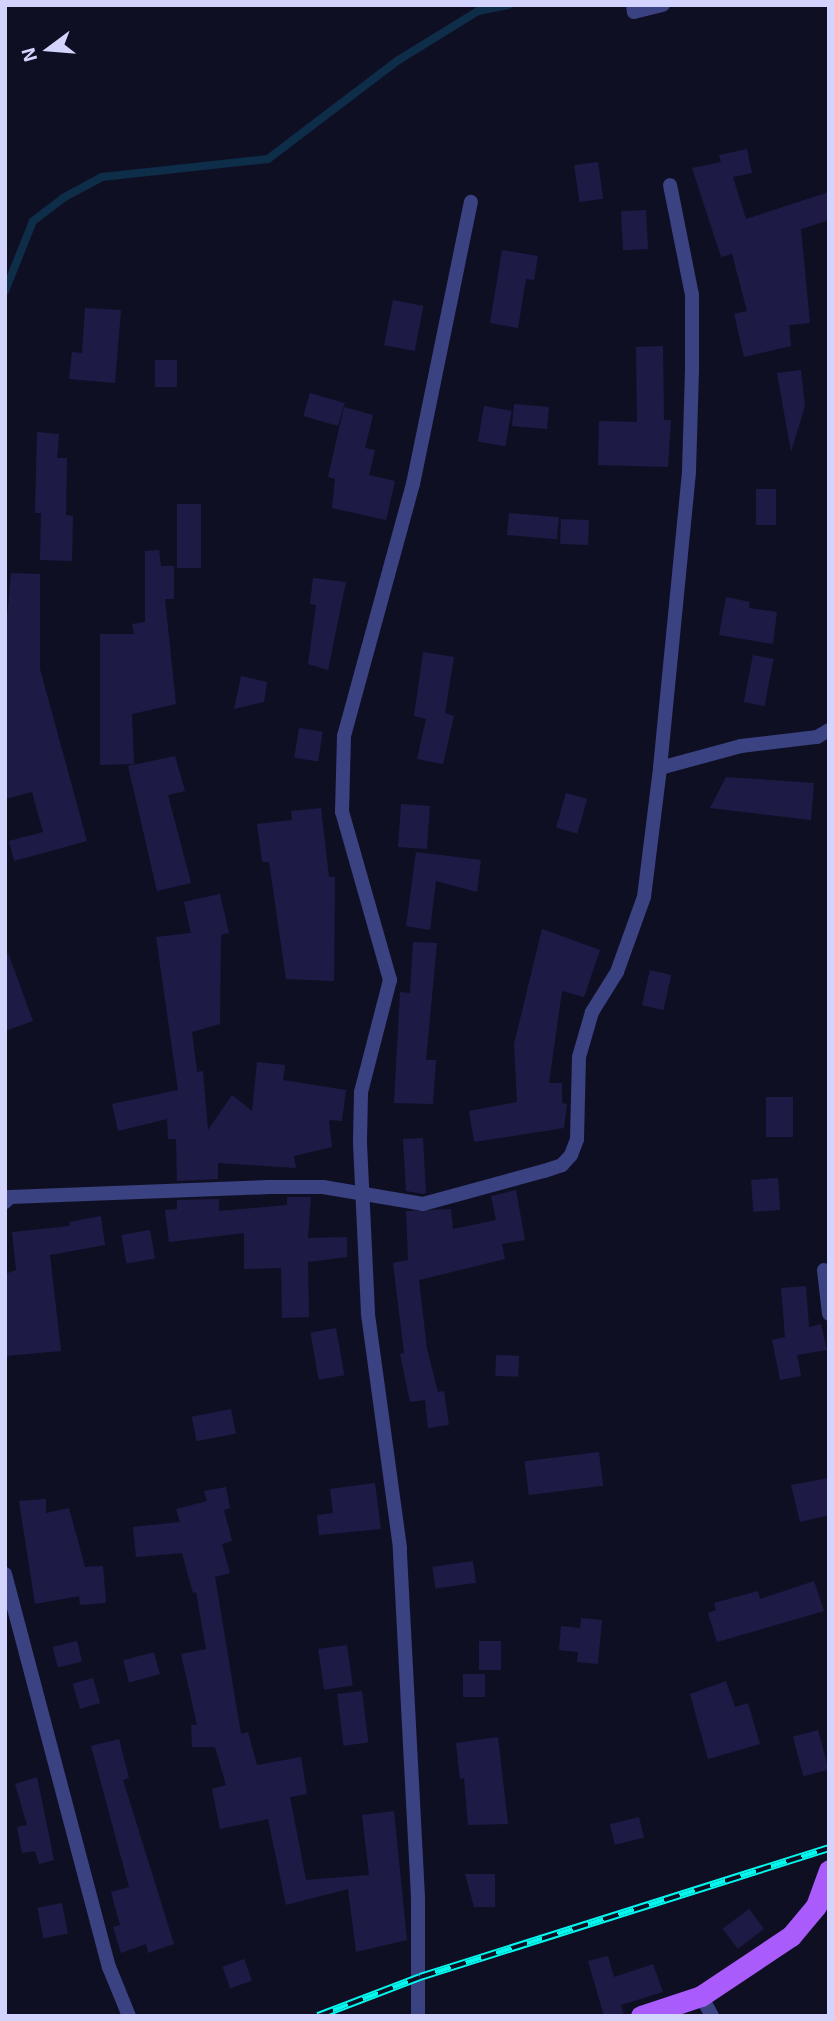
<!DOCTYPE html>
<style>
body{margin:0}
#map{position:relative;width:834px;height:2021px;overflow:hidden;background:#0f0f24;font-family:"Exo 2",sans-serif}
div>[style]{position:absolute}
.stream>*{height:8px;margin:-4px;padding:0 4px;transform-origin:4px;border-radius:4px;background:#0e2d49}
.building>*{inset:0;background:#1d1b45;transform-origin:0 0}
.street>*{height:14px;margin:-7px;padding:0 7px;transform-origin:7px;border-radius:7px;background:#3a4282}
.primary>*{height:21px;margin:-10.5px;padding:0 10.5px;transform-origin:10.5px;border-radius:10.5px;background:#a95bfc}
.rail>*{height:8px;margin-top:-4px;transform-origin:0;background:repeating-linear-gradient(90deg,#0f0f24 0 16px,#04f9ee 0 32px);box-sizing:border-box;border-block:2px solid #04f9ee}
span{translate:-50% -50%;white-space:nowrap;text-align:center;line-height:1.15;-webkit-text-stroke:5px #0f0f24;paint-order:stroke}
.frame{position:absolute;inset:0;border:7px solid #d2d4fe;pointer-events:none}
.north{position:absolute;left:14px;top:14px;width:70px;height:70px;-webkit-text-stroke:5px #0f0f24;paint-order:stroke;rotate:254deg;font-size:19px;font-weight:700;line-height:28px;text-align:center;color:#d2d4fe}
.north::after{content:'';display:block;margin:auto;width:24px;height:32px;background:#d2d4fe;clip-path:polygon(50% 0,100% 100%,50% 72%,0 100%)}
</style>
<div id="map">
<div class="stream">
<i style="left:5px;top:291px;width:75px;rotate:-68.2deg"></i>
<i style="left:33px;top:221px;width:38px;rotate:-37deg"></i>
<i style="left:63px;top:198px;width:44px;rotate:-28.3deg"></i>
<i style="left:102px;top:177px;width:167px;rotate:-6.2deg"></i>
<i style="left:268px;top:159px;width:162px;rotate:-37.2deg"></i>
<i style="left:397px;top:61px;width:95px;rotate:-31.7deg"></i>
<i style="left:478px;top:11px;width:31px;rotate:-11deg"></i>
</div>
<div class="building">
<i style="clip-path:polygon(747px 149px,752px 173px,733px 177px,746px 219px,829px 192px,829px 220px,801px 229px,810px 323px,789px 325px,791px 346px,744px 357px,734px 314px,747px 311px,732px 254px,721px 257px,692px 168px,721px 162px,719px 155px)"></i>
<i style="left:598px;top:162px;width:37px;height:24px;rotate:82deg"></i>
<i style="left:646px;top:210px;width:39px;height:25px;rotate:87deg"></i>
<i style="clip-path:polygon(502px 250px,538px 256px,534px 280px,526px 279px,518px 328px,490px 323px)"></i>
<i style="left:393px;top:300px;width:31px;height:46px;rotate:11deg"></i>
<i style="clip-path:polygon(85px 308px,121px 310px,115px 383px,69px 379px,72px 352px,82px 353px)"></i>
<i style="clip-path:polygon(663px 346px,664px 420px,671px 420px,668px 467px,598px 465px,599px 421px,637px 422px,636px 347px)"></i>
<i style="left:155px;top:360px;width:22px;height:27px"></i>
<i style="clip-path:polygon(801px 370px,805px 406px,791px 452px,777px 373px)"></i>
<i style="left:310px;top:393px;width:36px;height:24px;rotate:16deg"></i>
<i style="left:514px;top:404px;width:35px;height:22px;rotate:5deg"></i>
<i style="left:484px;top:406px;width:28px;height:36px;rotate:10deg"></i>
<i style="clip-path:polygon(344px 407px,373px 415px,365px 448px,375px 450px,369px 475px,395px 481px,386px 520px,332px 508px,335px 479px,328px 477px)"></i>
<i style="clip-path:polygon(37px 432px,59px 434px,57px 458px,67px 458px,66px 515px,73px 516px,72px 561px,40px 560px,41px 513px,35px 513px)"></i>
<i style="left:756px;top:489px;width:20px;height:36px"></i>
<i style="left:177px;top:504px;width:24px;height:64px"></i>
<i style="left:509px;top:513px;width:50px;height:22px;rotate:5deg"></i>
<i style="left:561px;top:519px;width:28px;height:25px;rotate:2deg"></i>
<i style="clip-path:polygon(159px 550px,161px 566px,174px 566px,174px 599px,165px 599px,176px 704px,132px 714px,134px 764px,100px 765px,100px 634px,134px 634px,132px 624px,145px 622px,145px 551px)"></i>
<i style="clip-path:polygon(11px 573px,40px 574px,40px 669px,87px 841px,14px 861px,9px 841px,43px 832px,32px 792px,5px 799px,5px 639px)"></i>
<i style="clip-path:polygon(313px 578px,346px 582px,328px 670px,308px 664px,316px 605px,310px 604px)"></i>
<i style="clip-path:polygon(726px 597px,750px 602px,749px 608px,777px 612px,773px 644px,719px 635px)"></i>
<i style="clip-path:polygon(423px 652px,454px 657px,445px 713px,454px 716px,443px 764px,417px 759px,426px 719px,414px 716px)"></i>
<i style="left:753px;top:655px;width:21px;height:48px;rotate:11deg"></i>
<i style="clip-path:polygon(241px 676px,267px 682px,264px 702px,234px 709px)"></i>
<i style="left:299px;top:728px;width:24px;height:30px;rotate:9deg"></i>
<i style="clip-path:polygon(175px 756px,185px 791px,168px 795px,191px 883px,157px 891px,128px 766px)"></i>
<i style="clip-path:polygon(726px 777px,814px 783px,811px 820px,710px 808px)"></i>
<i style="left:566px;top:793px;width:22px;height:36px;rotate:16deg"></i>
<i style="left:401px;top:804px;width:29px;height:43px;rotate:4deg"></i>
<i style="clip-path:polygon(321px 808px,329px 877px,335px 877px,334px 981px,286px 979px,269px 862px,262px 862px,257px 824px,292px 820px,291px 811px)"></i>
<i style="clip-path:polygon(416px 852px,481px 860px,477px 892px,436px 881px,430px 930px,406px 926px)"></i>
<i style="clip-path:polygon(220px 894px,229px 933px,221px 935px,220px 1024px,192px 1032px,197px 1072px,203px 1071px,208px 1130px,232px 1095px,252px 1111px,257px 1062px,285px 1065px,283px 1080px,346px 1090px,342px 1121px,329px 1120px,332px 1147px,294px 1156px,296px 1168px,218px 1163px,218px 1179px,177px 1181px,176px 1139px,168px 1139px,167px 1119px,118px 1131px,112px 1104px,178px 1090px,156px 937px,191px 933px,184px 902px)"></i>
<i style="clip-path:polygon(542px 929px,600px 950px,584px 997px,562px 991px,549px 1083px,562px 1083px,562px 1103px,567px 1104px,564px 1128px,474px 1142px,469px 1111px,517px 1102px,514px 1044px)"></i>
<i style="clip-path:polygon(413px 942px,437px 943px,426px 1060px,436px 1060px,433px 1104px,394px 1103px,400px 992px,410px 993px)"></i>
<i style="clip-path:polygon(8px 953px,33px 1021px,5px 1031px,5px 954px)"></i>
<i style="left:650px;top:970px;width:22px;height:36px;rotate:13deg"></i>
<i style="left:766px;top:1097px;width:27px;height:40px"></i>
<i style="clip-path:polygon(423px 1138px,426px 1193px,423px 1194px,406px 1191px,403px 1139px)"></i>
<i style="left:778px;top:1178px;width:32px;height:27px;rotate:86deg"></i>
<i style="clip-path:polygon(516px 1190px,525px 1240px,502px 1244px,505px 1259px,419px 1280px,427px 1349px,438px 1392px,444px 1391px,449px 1425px,428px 1428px,425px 1400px,410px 1402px,400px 1354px,404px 1353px,393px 1263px,408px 1260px,406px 1211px,451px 1209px,453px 1229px,496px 1220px,491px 1196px)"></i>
<i style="clip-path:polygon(287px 1197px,311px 1197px,308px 1238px,347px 1237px,347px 1257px,308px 1262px,309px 1317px,282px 1318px,281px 1268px,244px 1269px,244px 1233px,169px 1242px,165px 1210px,177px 1209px,177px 1200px,219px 1199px,219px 1211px,287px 1205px)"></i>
<i style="clip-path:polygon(101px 1216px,105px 1245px,50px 1255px,61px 1351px,5px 1356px,5px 1274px,16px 1270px,12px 1232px,70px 1226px,69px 1222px)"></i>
<i style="left:150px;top:1230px;width:29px;height:29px;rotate:80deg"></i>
<i style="clip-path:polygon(806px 1286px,809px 1327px,821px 1324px,827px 1350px,797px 1355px,801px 1376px,780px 1380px,772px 1340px,785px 1337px,781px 1288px)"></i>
<i style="left:336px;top:1328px;width:48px;height:26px;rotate:80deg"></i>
<i style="left:496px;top:1355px;width:23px;height:21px;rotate:2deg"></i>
<i style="left:231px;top:1409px;width:25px;height:40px;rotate:79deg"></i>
<i style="left:599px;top:1452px;width:34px;height:75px;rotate:83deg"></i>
<i style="clip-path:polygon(829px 1478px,829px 1515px,800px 1522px,791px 1485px)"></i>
<i style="clip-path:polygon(375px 1483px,381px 1529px,319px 1535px,317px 1515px,333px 1513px,330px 1489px)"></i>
<i style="clip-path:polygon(226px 1487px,230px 1508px,224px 1510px,232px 1541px,222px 1544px,230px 1573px,215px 1577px,241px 1734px,248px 1732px,257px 1765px,301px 1757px,307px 1794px,290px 1797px,306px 1880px,369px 1875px,362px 1815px,394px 1811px,407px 1940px,356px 1952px,348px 1889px,286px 1905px,268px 1819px,220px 1829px,212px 1789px,226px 1785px,215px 1747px,192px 1747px,191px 1725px,197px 1725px,181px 1654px,206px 1649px,196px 1592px,193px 1593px,182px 1553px,136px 1557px,133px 1527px,180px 1522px,176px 1509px,207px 1501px,204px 1491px)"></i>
<i style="clip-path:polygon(46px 1499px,46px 1513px,69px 1508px,85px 1567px,103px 1566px,106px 1603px,80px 1605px,79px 1596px,35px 1604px,19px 1501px)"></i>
<i style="left:473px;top:1561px;width:22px;height:41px;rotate:82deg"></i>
<i style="clip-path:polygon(814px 1581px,824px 1611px,717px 1642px,708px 1613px,716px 1610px,714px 1603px,758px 1591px,760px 1599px)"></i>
<i style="clip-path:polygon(581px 1618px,602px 1620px,598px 1664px,577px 1662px,578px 1652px,559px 1650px,561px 1626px,580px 1628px)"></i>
<i style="left:77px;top:1641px;width:21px;height:25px;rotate:76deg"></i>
<i style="left:501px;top:1641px;width:29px;height:22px;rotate:90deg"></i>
<i style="left:347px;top:1645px;width:41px;height:29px;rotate:82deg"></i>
<i style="left:154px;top:1652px;width:23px;height:32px;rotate:75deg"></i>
<i style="left:463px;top:1674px;width:22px;height:23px"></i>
<i style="left:93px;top:1678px;width:26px;height:21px;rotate:74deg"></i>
<i style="clip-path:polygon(726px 1681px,735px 1707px,748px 1703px,760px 1744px,708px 1759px,690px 1694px)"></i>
<i style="left:362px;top:1691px;width:52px;height:25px;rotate:83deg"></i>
<i style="left:818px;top:1730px;width:41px;height:26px;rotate:75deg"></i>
<i style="clip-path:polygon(498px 1737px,508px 1824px,468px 1825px,464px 1778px,460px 1779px,456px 1743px)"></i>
<i style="clip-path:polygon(119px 1739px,129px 1778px,123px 1780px,174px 1944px,148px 1953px,146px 1944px,121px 1953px,113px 1927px,120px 1925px,111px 1892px,129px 1887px,91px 1746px)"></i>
<i style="clip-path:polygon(37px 1777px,54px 1860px,39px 1864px,35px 1851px,22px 1853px,17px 1827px,27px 1825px,15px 1784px)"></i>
<i style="left:639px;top:1817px;width:21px;height:30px;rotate:76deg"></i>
<i style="clip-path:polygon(465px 1874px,495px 1874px,495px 1907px,474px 1907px)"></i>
<i style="left:62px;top:1903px;width:31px;height:25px;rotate:79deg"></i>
<i style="left:749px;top:1909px;width:25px;height:33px;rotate:53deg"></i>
<i style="clip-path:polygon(608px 1956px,614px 1977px,653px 1964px,663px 1992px,621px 2005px,624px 2016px,604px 2016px,588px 1961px)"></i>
<i style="left:244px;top:1959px;width:23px;height:23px;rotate:70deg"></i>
</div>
<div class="street">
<i style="left:633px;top:5px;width:7px;rotate:82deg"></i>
<i style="left:634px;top:12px;width:30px;rotate:-14deg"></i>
<i style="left:660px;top:768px;width:84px;rotate:-15.2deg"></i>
<i style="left:741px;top:746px;width:77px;rotate:-6.8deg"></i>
<i style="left:817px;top:737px;width:14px;rotate:-30deg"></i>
<i style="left:5px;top:1202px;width:7px;rotate:-45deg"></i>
<i style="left:10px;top:1197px;width:259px;rotate:-2.2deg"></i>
<i style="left:269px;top:1187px;width:54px"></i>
<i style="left:323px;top:1187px;width:101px;rotate:9.6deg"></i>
<i style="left:423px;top:1204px;width:125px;rotate:-15.3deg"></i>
<i style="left:544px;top:1171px;width:19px;rotate:-18deg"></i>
<i style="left:562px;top:1165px;width:13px;rotate:-48deg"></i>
<i style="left:571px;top:1155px;width:17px;rotate:-69deg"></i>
<i style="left:577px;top:1139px;width:82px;rotate:-88.6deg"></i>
<i style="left:579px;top:1057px;width:47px;rotate:-73.9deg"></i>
<i style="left:592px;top:1012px;width:47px;rotate:-58deg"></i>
<i style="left:617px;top:972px;width:80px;rotate:-70.2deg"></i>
<i style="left:644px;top:897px;width:130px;rotate:-82.9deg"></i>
<i style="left:660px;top:768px;width:298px;rotate:-84.4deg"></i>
<i style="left:689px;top:471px;width:101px;rotate:-88.3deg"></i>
<i style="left:692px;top:370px;width:75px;rotate:-90deg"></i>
<i style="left:692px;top:295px;width:112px;rotate:-101.3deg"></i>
<i style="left:824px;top:1270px;width:44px;rotate:83.5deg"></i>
<i style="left:5px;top:1574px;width:407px;rotate:75.2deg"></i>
<i style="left:109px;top:1967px;width:53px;rotate:67.8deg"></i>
<i style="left:701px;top:1996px;width:23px;rotate:61deg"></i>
<i style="left:418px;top:2016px;width:119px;rotate:-90deg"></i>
<i style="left:418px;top:1897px;width:349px;rotate:-93deg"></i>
<i style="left:400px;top:1548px;width:237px;rotate:-97.8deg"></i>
<i style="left:368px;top:1313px;width:172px;rotate:-92.7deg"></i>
<i style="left:360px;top:1141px;width:49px;rotate:-88.8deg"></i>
<i style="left:361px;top:1092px;width:116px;rotate:-75.5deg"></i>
<i style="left:390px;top:980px;width:175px;rotate:-105.9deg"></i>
<i style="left:342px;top:812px;width:76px;rotate:-88.5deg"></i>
<i style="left:344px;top:736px;width:261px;rotate:-74.7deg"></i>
<i style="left:413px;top:484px;width:288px;rotate:-78.4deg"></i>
</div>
<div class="primary">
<i style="left:641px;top:2016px;width:63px;rotate:-18.4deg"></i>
<i style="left:701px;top:1996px;width:108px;rotate:-33.7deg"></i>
<i style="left:791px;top:1936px;width:39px;rotate:-50deg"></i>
<i style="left:816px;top:1906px;width:38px;rotate:-70deg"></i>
</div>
<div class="rail">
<i style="left:318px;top:2016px;width:109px;rotate:-20.9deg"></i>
<i style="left:420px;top:1977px;width:429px;rotate:-17.5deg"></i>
</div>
<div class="frame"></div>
<div class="north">N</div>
</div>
